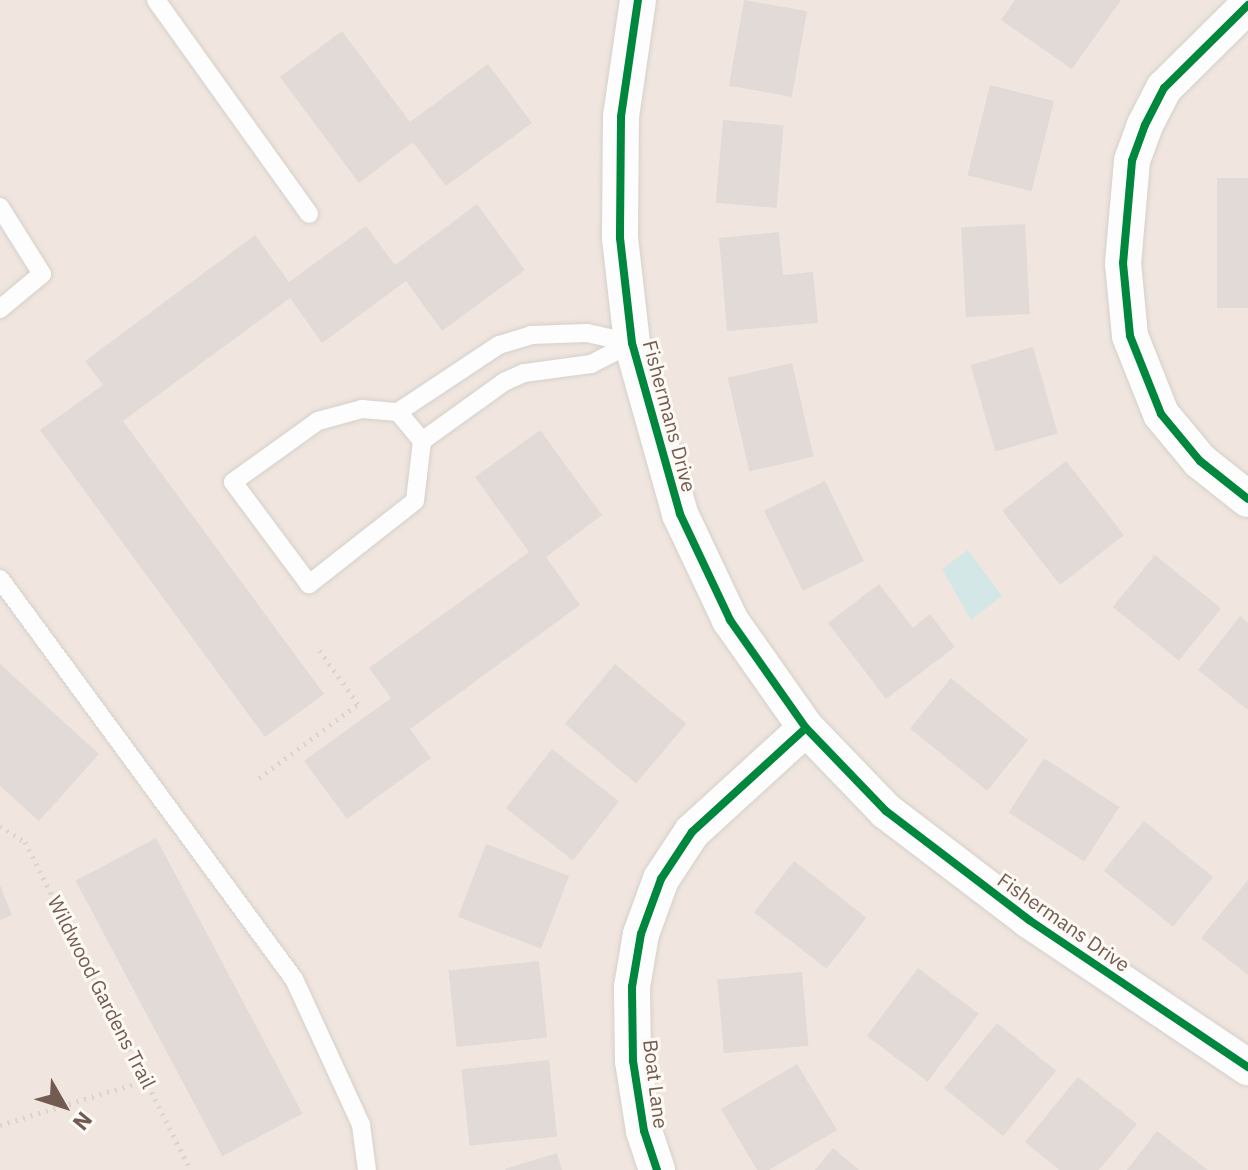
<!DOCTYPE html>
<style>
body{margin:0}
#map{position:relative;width:1248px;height:1170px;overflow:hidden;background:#f8f4f0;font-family:"IBM Plex Sans",sans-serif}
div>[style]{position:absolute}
.residential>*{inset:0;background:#f0e6df;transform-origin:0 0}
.water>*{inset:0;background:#d3e7e7}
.building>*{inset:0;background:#e1dad6;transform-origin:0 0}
.path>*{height:5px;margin-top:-2.5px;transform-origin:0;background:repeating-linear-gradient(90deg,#dad4d0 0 2px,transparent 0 8px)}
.roads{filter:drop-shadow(0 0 2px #d5d0cb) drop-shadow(0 0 2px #d5d0cb)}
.service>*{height:18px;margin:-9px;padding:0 9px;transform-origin:9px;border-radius:9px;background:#fefdfd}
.minor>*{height:36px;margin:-18px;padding:0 18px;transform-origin:18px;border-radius:18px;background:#fefdfd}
.cycleway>*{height:8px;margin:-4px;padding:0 4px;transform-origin:4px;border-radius:4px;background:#00873e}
span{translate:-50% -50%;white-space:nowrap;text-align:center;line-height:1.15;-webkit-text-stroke:6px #fdf9f4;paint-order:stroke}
.street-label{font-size:20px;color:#745b52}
.north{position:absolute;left:24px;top:1066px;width:80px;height:80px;-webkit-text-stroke:6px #fdf9f4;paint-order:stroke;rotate:129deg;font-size:22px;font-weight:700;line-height:32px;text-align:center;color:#745b52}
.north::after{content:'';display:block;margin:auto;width:28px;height:36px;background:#745b52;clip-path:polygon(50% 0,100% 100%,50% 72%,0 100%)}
</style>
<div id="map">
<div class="residential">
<i style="left:0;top:0;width:1248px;height:1170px"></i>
</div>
<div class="water">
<i style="clip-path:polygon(968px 550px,1002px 596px,971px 620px,942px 569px)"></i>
</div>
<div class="building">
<i style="left:744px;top:0;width:64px;height:87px;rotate:10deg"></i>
<i style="clip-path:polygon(1015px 0,1121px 0,1072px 69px,1001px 20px)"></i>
<i style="clip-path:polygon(342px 31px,410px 122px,488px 64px,532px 123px,446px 186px,413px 142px,359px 183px,280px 77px)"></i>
<i style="left:990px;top:85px;width:66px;height:93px;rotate:14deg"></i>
<i style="left:723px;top:120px;width:61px;height:83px;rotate:5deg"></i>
<i style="left:1217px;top:178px;width:31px;height:130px"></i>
<i style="clip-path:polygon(477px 204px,525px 270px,442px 331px,406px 281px,322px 343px,290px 298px,123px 421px,324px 694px,265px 737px,40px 430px,103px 385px,85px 361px,255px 235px,289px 282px,366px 226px,395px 265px)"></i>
<i style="left:1025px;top:224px;width:90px;height:64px;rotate:87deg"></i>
<i style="clip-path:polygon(779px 232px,783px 275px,813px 272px,818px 323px,727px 331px,719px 238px)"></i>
<i style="left:1033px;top:347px;width:90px;height:65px;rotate:74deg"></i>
<i style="left:792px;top:363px;width:96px;height:66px;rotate:77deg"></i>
<i style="clip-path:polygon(540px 430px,602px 515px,546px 557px,580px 605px,410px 729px,431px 758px,347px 819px,304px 761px,391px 698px,369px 668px,529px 552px,475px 477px)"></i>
<i style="left:1066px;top:461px;width:94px;height:81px;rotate:52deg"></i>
<i style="left:825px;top:481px;width:89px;height:68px;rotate:64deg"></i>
<i style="left:1155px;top:555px;width:85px;height:67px;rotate:39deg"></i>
<i style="clip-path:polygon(879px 584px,913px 628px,930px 614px,955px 647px,886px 699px,828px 623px)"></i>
<i style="clip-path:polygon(1240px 616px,1248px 623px,1248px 710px,1198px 670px)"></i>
<i style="clip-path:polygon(0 664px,99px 754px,39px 821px,0 786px)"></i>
<i style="left:615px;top:664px;width:93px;height:78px;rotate:40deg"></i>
<i style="left:951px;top:678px;width:99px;height:65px;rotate:39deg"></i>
<i style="left:552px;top:749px;width:85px;height:75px;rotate:38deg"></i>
<i style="left:1044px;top:758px;width:90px;height:65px;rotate:33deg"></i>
<i style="left:1144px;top:821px;width:89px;height:64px;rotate:39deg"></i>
<i style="left:156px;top:838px;width:312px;height:91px;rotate:62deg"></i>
<i style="left:486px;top:844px;width:89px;height:78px;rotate:21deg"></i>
<i style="left:794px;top:861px;width:92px;height:65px;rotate:38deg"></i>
<i style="clip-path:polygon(1248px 880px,1248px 975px,1201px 938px)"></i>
<i style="clip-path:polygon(0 885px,12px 915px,0 920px)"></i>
<i style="left:539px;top:961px;width:77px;height:91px;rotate:84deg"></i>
<i style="left:918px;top:968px;width:76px;height:85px;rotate:37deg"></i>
<i style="left:802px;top:972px;width:74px;height:85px;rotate:85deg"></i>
<i style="left:997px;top:1023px;width:76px;height:84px;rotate:39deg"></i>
<i style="left:549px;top:1060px;width:77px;height:88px;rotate:84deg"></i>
<i style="clip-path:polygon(797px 1064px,837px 1130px,769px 1170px,757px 1170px,721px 1109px)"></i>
<i style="clip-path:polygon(1078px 1077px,1137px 1124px,1099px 1170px,1059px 1170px,1025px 1142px)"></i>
<i style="clip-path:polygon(1157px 1131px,1208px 1170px,1127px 1170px)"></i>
<i style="clip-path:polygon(833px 1148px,859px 1170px,815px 1170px)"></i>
<i style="clip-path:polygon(557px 1153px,562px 1170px,505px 1170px,505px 1169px)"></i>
</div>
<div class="path">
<i style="left:259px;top:778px;width:124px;rotate:-36.8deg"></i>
<i style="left:358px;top:704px;width:70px;rotate:-125.7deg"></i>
<i style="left:0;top:826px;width:30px;rotate:33deg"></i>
<i style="left:25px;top:842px;width:368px;rotate:63.2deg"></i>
<i style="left:0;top:1125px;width:154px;rotate:-17deg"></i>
</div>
<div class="roads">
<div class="service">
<i style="left:156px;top:0;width:263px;rotate:54.4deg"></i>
<i style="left:0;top:207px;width:79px;rotate:57.9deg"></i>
<i style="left:42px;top:274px;width:55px;rotate:140.2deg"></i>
<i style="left:398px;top:412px;width:121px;rotate:-33.6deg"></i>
<i style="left:499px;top:345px;width:34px;rotate:-17deg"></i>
<i style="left:531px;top:335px;width:56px;rotate:-2deg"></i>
<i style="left:587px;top:333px;width:46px;rotate:12.5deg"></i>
<i style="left:632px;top:343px;width:46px;rotate:152.9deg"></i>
<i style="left:591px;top:364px;width:68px;rotate:172.3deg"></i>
<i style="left:524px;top:373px;width:22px;rotate:156deg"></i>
<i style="left:504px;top:382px;width:101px;rotate:144.3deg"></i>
<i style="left:422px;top:441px;width:60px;rotate:96.7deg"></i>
<i style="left:415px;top:501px;width:135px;rotate:141.9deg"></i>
<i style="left:309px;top:584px;width:127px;rotate:-126.7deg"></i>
<i style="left:233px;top:482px;width:105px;rotate:-35.7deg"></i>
<i style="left:318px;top:421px;width:46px;rotate:-15.3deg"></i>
<i style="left:362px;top:409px;width:36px;rotate:5deg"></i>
<i style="left:398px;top:412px;width:38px;rotate:50deg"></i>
<i style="left:0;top:579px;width:496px;rotate:53.7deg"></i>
<i style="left:294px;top:979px;width:161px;rotate:65.3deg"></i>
<i style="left:361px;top:1125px;width:45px;rotate:82.4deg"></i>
</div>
<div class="minor">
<i style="left:638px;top:0;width:118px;rotate:98.3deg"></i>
<i style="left:621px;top:117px;width:121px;rotate:90.5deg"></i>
<i style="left:620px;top:238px;width:106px;rotate:83.5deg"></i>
<i style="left:632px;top:343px;width:178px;rotate:74.3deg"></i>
<i style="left:680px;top:514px;width:117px;rotate:64.7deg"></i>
<i style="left:730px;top:620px;width:132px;rotate:54.9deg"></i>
<i style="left:806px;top:728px;width:115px;rotate:46.1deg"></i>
<i style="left:886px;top:811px;width:180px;rotate:37.3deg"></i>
<i style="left:1029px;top:920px;width:264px;rotate:33.9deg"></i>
<i style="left:1248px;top:5px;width:118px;rotate:135.3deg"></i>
<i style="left:1164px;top:88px;width:42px;rotate:117.2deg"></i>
<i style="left:1145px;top:125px;width:38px;rotate:110deg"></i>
<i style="left:1132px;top:161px;width:102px;rotate:95deg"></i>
<i style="left:1123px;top:263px;width:73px;rotate:84.5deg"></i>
<i style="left:1130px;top:336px;width:84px;rotate:68.3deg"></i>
<i style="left:1161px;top:414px;width:61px;rotate:50.3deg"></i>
<i style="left:1200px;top:461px;width:61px;rotate:38.4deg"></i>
<i style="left:657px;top:1170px;width:41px;rotate:-108.4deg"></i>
<i style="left:644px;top:1131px;width:71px;rotate:-98.9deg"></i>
<i style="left:633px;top:1061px;width:74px;rotate:-90.8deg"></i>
<i style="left:632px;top:987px;width:54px;rotate:-80.4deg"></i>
<i style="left:641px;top:934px;width:59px;rotate:-70deg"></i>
<i style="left:661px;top:879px;width:56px;rotate:-56.6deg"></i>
<i style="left:692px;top:832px;width:154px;rotate:-42.4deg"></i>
</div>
</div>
<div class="cycleway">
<i style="left:638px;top:0;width:118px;rotate:98.3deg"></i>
<i style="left:621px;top:117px;width:121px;rotate:90.5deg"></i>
<i style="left:620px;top:238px;width:106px;rotate:83.5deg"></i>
<i style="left:632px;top:343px;width:178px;rotate:74.3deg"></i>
<i style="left:680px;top:514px;width:117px;rotate:64.7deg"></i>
<i style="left:730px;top:620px;width:132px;rotate:54.9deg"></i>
<i style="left:806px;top:728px;width:115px;rotate:46.1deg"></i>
<i style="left:886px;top:811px;width:180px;rotate:37.3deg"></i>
<i style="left:1029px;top:920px;width:264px;rotate:33.9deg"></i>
<i style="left:1248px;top:5px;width:118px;rotate:135.3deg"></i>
<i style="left:1164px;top:88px;width:42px;rotate:117.2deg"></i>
<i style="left:1145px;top:125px;width:38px;rotate:110deg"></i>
<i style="left:1132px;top:161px;width:102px;rotate:95deg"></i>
<i style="left:1123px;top:263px;width:73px;rotate:84.5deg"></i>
<i style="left:1130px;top:336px;width:84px;rotate:68.3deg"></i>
<i style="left:1161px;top:414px;width:61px;rotate:50.3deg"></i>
<i style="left:1200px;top:461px;width:61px;rotate:38.4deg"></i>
<i style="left:657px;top:1170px;width:41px;rotate:-108.4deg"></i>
<i style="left:644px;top:1131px;width:71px;rotate:-98.9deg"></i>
<i style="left:633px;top:1061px;width:74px;rotate:-90.8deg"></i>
<i style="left:632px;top:987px;width:54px;rotate:-80.4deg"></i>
<i style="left:641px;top:934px;width:59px;rotate:-70deg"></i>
<i style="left:661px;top:879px;width:56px;rotate:-56.6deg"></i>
<i style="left:692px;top:832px;width:154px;rotate:-42.4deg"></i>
</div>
<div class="street-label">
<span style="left:670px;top:416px;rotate:75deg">Fishermans Drive</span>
<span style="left:1064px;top:922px;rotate:35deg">Fishermans Drive</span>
<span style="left:102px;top:992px;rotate:63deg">Wildwood Gardens Trail</span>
<span style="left:656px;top:1084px;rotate:83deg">Boat Lane</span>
</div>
<div class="north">N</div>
</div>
